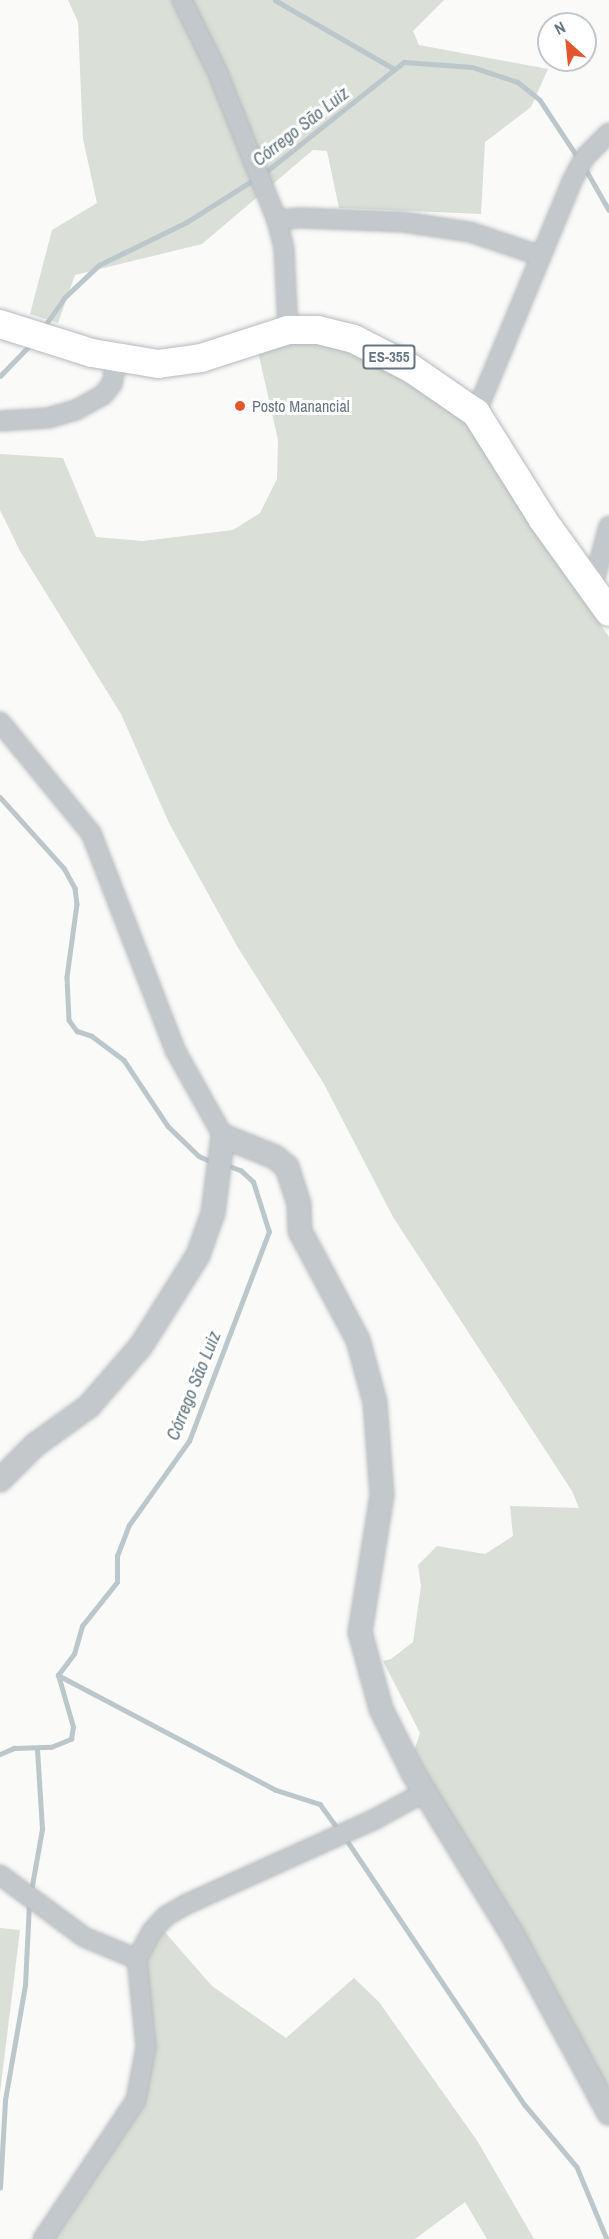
<!DOCTYPE html>
<meta charset="utf-8">
<style>
body{margin:0}
#map{position:relative;width:609px;height:2239px;overflow:hidden;background:#fafaf8;font-family:"Archivo Narrow",sans-serif}
div>[style]{position:absolute}
.green>*{inset:0;background:#dadfd7}
.stream>*{height:4.5px;margin:-2.25px;padding:0 2.25px;transform-origin:2.25px;border-radius:2.25px;background:#bbc7cb}
.roads{filter:drop-shadow(0 0 2px #b5babe) drop-shadow(0 0 2px #b5babe)}
.minor>*{height:18px;margin:-9px;padding:0 9px;transform-origin:9px;border-radius:9px;background:#c3c8cc}
.tertiary>*{height:22px;margin:-11px;padding:0 11px;transform-origin:11px;border-radius:11px;background:#c3c8cc}
.primary>*{height:28px;margin:-14px;padding:0 14px;transform-origin:14px;border-radius:14px;background:#fff}
.dots>*{width:16px;height:16px;translate:-50% -50%;box-sizing:border-box;border:3px solid #fff;border-radius:50%}
span{translate:-50% -50%;white-space:nowrap;text-align:center;line-height:1.15;-webkit-text-stroke:6px #fff;paint-order:stroke}
.shield-label span{padding:2px 4px;background:#fff;border:2px solid;border-radius:4px;-webkit-text-stroke-width:0}
.shield-label{font-size:15px;color:#657683;font-weight:700}
.poi-label{font-size:16px;color:#657683}
.left{translate:0 -50%;text-align:left}
.water-label{font-size:18px;color:#60757c;font-style:italic}
.north{position:absolute;left:537px;top:12px;width:60px;height:60px;box-sizing:border-box;background:#fff;border:2px solid #c1c8cd;border-radius:50%;rotate:333deg;font-size:16px;font-weight:700;line-height:24px;text-align:center;color:#657683}
.north::after{content:'';display:block;margin:auto;width:21px;height:27px;background:#e4572e;clip-path:polygon(50% 0,100% 100%,50% 72%,0 100%)}
</style>
<div id="map">
<div class="green">
<i style="clip-path:polygon(68px 0,444px 0,413px 31px,419px 45px,548px 69px,531px 107px,485px 142px,481px 214px,339px 208px,327px 151px,313px 150px,202px 244px,75px 275px,58px 323px,30px 314px,52px 230px,97px 203px,83px 139px,78px 22px)"></i>
<i style="clip-path:polygon(254px 334px,340px 337px,462px 416px,609px 637px,609px 2112px,414px 1751px,420px 1733px,383px 1661px,391px 1659px,413px 1642px,421px 1586px,418px 1565px,437px 1546px,485px 1554px,513px 1536px,510px 1506px,579px 1508px,572px 1491px,393px 1217px,324px 1084px,237px 946px,169px 823px,121px 714px,20px 551px,0 510px,0 454px,63px 458px,96px 537px,143px 541px,233px 530px,260px 513px,277px 479px,278px 440px)"></i>
<i style="clip-path:polygon(156px 1922px,212px 1986px,286px 2038px,354px 1978px,379px 2002px,478px 2142px,534px 2239px,487px 2239px,465px 2202px,415px 2239px,36px 2239px,129px 2100px,140px 2064px,140px 1961px)"></i>
<i style="clip-path:polygon(0 1928px,20px 1930px,0 2093px)"></i>
</div>
<div class="stream">
<i style="left:275px;top:0;width:136px;rotate:30deg"></i>
<i style="left:585px;top:168px;width:48px;rotate:60.3deg"></i>
<i style="left:263px;top:174px;width:180px;rotate:-38.5deg"></i>
<i style="left:404px;top:62px;width:68px;rotate:4.2deg"></i>
<i style="left:472px;top:67px;width:48px;rotate:18.1deg"></i>
<i style="left:518px;top:82px;width:28px;rotate:39deg"></i>
<i style="left:540px;top:100px;width:71px;rotate:56.5deg"></i>
<i style="left:44px;top:327px;width:35px;rotate:-55deg"></i>
<i style="left:64px;top:298px;width:48px;rotate:-43.3deg"></i>
<i style="left:99px;top:265px;width:98px;rotate:-26deg"></i>
<i style="left:187px;top:222px;width:80px;rotate:-32.3deg"></i>
<i style="left:0;top:376px;width:43px;rotate:-45.9deg"></i>
<i style="left:0;top:797px;width:96px;rotate:48deg"></i>
<i style="left:64px;top:868px;width:23px;rotate:61deg"></i>
<i style="left:75px;top:888px;width:16px;rotate:83deg"></i>
<i style="left:77px;top:904px;width:74px;rotate:97.8deg"></i>
<i style="left:67px;top:977px;width:43px;rotate:87.3deg"></i>
<i style="left:69px;top:1020px;width:14px;rotate:54deg"></i>
<i style="left:77px;top:1031px;width:16px;rotate:18deg"></i>
<i style="left:92px;top:1036px;width:40px;rotate:37deg"></i>
<i style="left:124px;top:1060px;width:79px;rotate:56.3deg"></i>
<i style="left:168px;top:1126px;width:43px;rotate:44.1deg"></i>
<i style="left:199px;top:1156px;width:14px;rotate:25deg"></i>
<i style="left:58px;top:1675px;width:246px;rotate:27.8deg"></i>
<i style="left:276px;top:1790px;width:46px;rotate:17.7deg"></i>
<i style="left:320px;top:1804px;width:32px;rotate:54deg"></i>
<i style="left:0;top:1754px;width:15px;rotate:-23deg"></i>
<i style="left:14px;top:1748px;width:37px;rotate:-2deg"></i>
<i style="left:51px;top:1747px;width:22px;rotate:-22deg"></i>
<i style="left:71px;top:1739px;width:12px;rotate:-81deg"></i>
<i style="left:73px;top:1727px;width:54px;rotate:-106.1deg"></i>
<i style="left:58px;top:1675px;width:26px;rotate:-53deg"></i>
<i style="left:74px;top:1654px;width:29px;rotate:-74deg"></i>
<i style="left:82px;top:1626px;width:56px;rotate:-51.5deg"></i>
<i style="left:117px;top:1582px;width:26px;rotate:-90deg"></i>
<i style="left:117px;top:1556px;width:33px;rotate:-69deg"></i>
<i style="left:129px;top:1525px;width:103px;rotate:-54.5deg"></i>
<i style="left:189px;top:1441px;width:224px;rotate:-69.1deg"></i>
<i style="left:269px;top:1232px;width:52px;rotate:-107.7deg"></i>
<i style="left:253px;top:1182px;width:16px;rotate:-137deg"></i>
<i style="left:241px;top:1171px;width:11px;rotate:-158deg"></i>
<i style="left:344px;top:1836px;width:324px;rotate:56.1deg"></i>
<i style="left:525px;top:2105px;width:81px;rotate:50deg"></i>
<i style="left:577px;top:2167px;width:78px;rotate:67.4deg"></i>
<i style="left:31px;top:1891px;width:63px;rotate:-79.9deg"></i>
<i style="left:42px;top:1829px;width:80px;rotate:-93.6deg"></i>
<i style="left:0;top:2188px;width:88px;rotate:-86.7deg"></i>
<i style="left:5px;top:2100px;width:117px;rotate:-80.1deg"></i>
<i style="left:25px;top:1985px;width:83px;rotate:-87.2deg"></i>
</div>
<div class="roads">
<div class="minor">
<i style="left:182px;top:0;width:79px;rotate:63.8deg"></i>
<i style="left:217px;top:71px;width:161px;rotate:68.1deg"></i>
<i style="left:277px;top:220px;width:29px;rotate:76deg"></i>
<i style="left:284px;top:248px;width:82px;rotate:87.2deg"></i>
<i style="left:277px;top:220px;width:25px;rotate:-5deg"></i>
<i style="left:302px;top:218px;width:101px;rotate:2.3deg"></i>
<i style="left:403px;top:222px;width:68px;rotate:8.5deg"></i>
<i style="left:470px;top:232px;width:75px;rotate:18.7deg"></i>
<i style="left:476px;top:413px;width:251px;rotate:-67.5deg"></i>
<i style="left:572px;top:181px;width:27px;rotate:-62deg"></i>
<i style="left:585px;top:157px;width:34px;rotate:-45deg"></i>
<i style="left:0;top:421px;width:48px;rotate:-3.6deg"></i>
<i style="left:48px;top:418px;width:29px;rotate:-16deg"></i>
<i style="left:76px;top:410px;width:31px;rotate:-29deg"></i>
<i style="left:103px;top:395px;width:14px;rotate:-51deg"></i>
<i style="left:112px;top:384px;width:25px;rotate:-79deg"></i>
<i style="left:592px;top:589px;width:65px;rotate:-74.9deg"></i>
<i style="left:0;top:722px;width:144px;rotate:50.7deg"></i>
<i style="left:91px;top:833px;width:233px;rotate:68.8deg"></i>
<i style="left:175px;top:1050px;width:98px;rotate:60.8deg"></i>
<i style="left:0;top:1875px;width:104px;rotate:36.4deg"></i>
<i style="left:84px;top:1937px;width:57px;rotate:22.5deg"></i>
<i style="left:43px;top:2239px;width:167px;rotate:-56.2deg"></i>
<i style="left:136px;top:2100px;width:54px;rotate:-79.3deg"></i>
<i style="left:146px;top:2047px;width:88px;rotate:-95.8deg"></i>
<i style="left:137px;top:1959px;width:32px;rotate:-62deg"></i>
<i style="left:152px;top:1931px;width:21px;rotate:-47deg"></i>
<i style="left:166px;top:1916px;width:24px;rotate:-30deg"></i>
<i style="left:187px;top:1904px;width:206px;rotate:-24.3deg"></i>
<i style="left:375px;top:1819px;width:57px;rotate:-28.4deg"></i>
</div>
<div class="tertiary">
<i style="left:0;top:1480px;width:49px;rotate:-45deg"></i>
<i style="left:35px;top:1445px;width:67px;rotate:-35.8deg"></i>
<i style="left:89px;top:1406px;width:79px;rotate:-49.1deg"></i>
<i style="left:141px;top:1346px;width:107px;rotate:-57.9deg"></i>
<i style="left:198px;top:1255px;width:45px;rotate:-70.3deg"></i>
<i style="left:213px;top:1213px;width:78px;rotate:-82.6deg"></i>
<i style="left:223px;top:1136px;width:56px;rotate:22deg"></i>
<i style="left:275px;top:1157px;width:16px;rotate:40deg"></i>
<i style="left:287px;top:1167px;width:40px;rotate:72deg"></i>
<i style="left:299px;top:1205px;width:26px;rotate:88deg"></i>
<i style="left:300px;top:1231px;width:123px;rotate:62deg"></i>
<i style="left:358px;top:1340px;width:64px;rotate:74.7deg"></i>
<i style="left:375px;top:1402px;width:93px;rotate:85.7deg"></i>
<i style="left:382px;top:1495px;width:139px;rotate:99.1deg"></i>
<i style="left:360px;top:1632px;width:80px;rotate:74.7deg"></i>
<i style="left:381px;top:1709px;width:72px;rotate:63.4deg"></i>
<i style="left:413px;top:1773px;width:187px;rotate:58.4deg"></i>
<i style="left:511px;top:1932px;width:206px;rotate:61.6deg"></i>
</div>
<div class="primary">
<i style="left:0;top:324px;width:96px;rotate:17.5deg"></i>
<i style="left:92px;top:353px;width:67px;rotate:9.5deg"></i>
<i style="left:158px;top:364px;width:43px;rotate:-7.9deg"></i>
<i style="left:201px;top:358px;width:91px;rotate:-17.8deg"></i>
<i style="left:288px;top:330px;width:30px"></i>
<i style="left:318px;top:330px;width:37px;rotate:14deg"></i>
<i style="left:354px;top:339px;width:65px;rotate:27.3deg"></i>
<i style="left:412px;top:369px;width:78px;rotate:34.5deg"></i>
<i style="left:476px;top:413px;width:126px;rotate:57.9deg"></i>
<i style="left:543px;top:520px;width:113px;rotate:54.3deg"></i>
</div>
</div>
<div class="dots">
<i style="left:240px;top:406px;background:#e4572e"></i>
</div>
<div class="shield-label">
<span style="left:389px;top:357px">ES-355</span>
</div>
<div class="poi-label">
<span class="left" style="left:252px;top:406px">Posto Manancial</span>
</div>
<div class="water-label">
<span style="left:301px;top:127px;rotate:-38deg">Córrego São Luiz</span>
<span style="left:194px;top:1386px;rotate:-68deg">Córrego São Luiz</span>
</div>
<div class="north">N</div>
</div>
